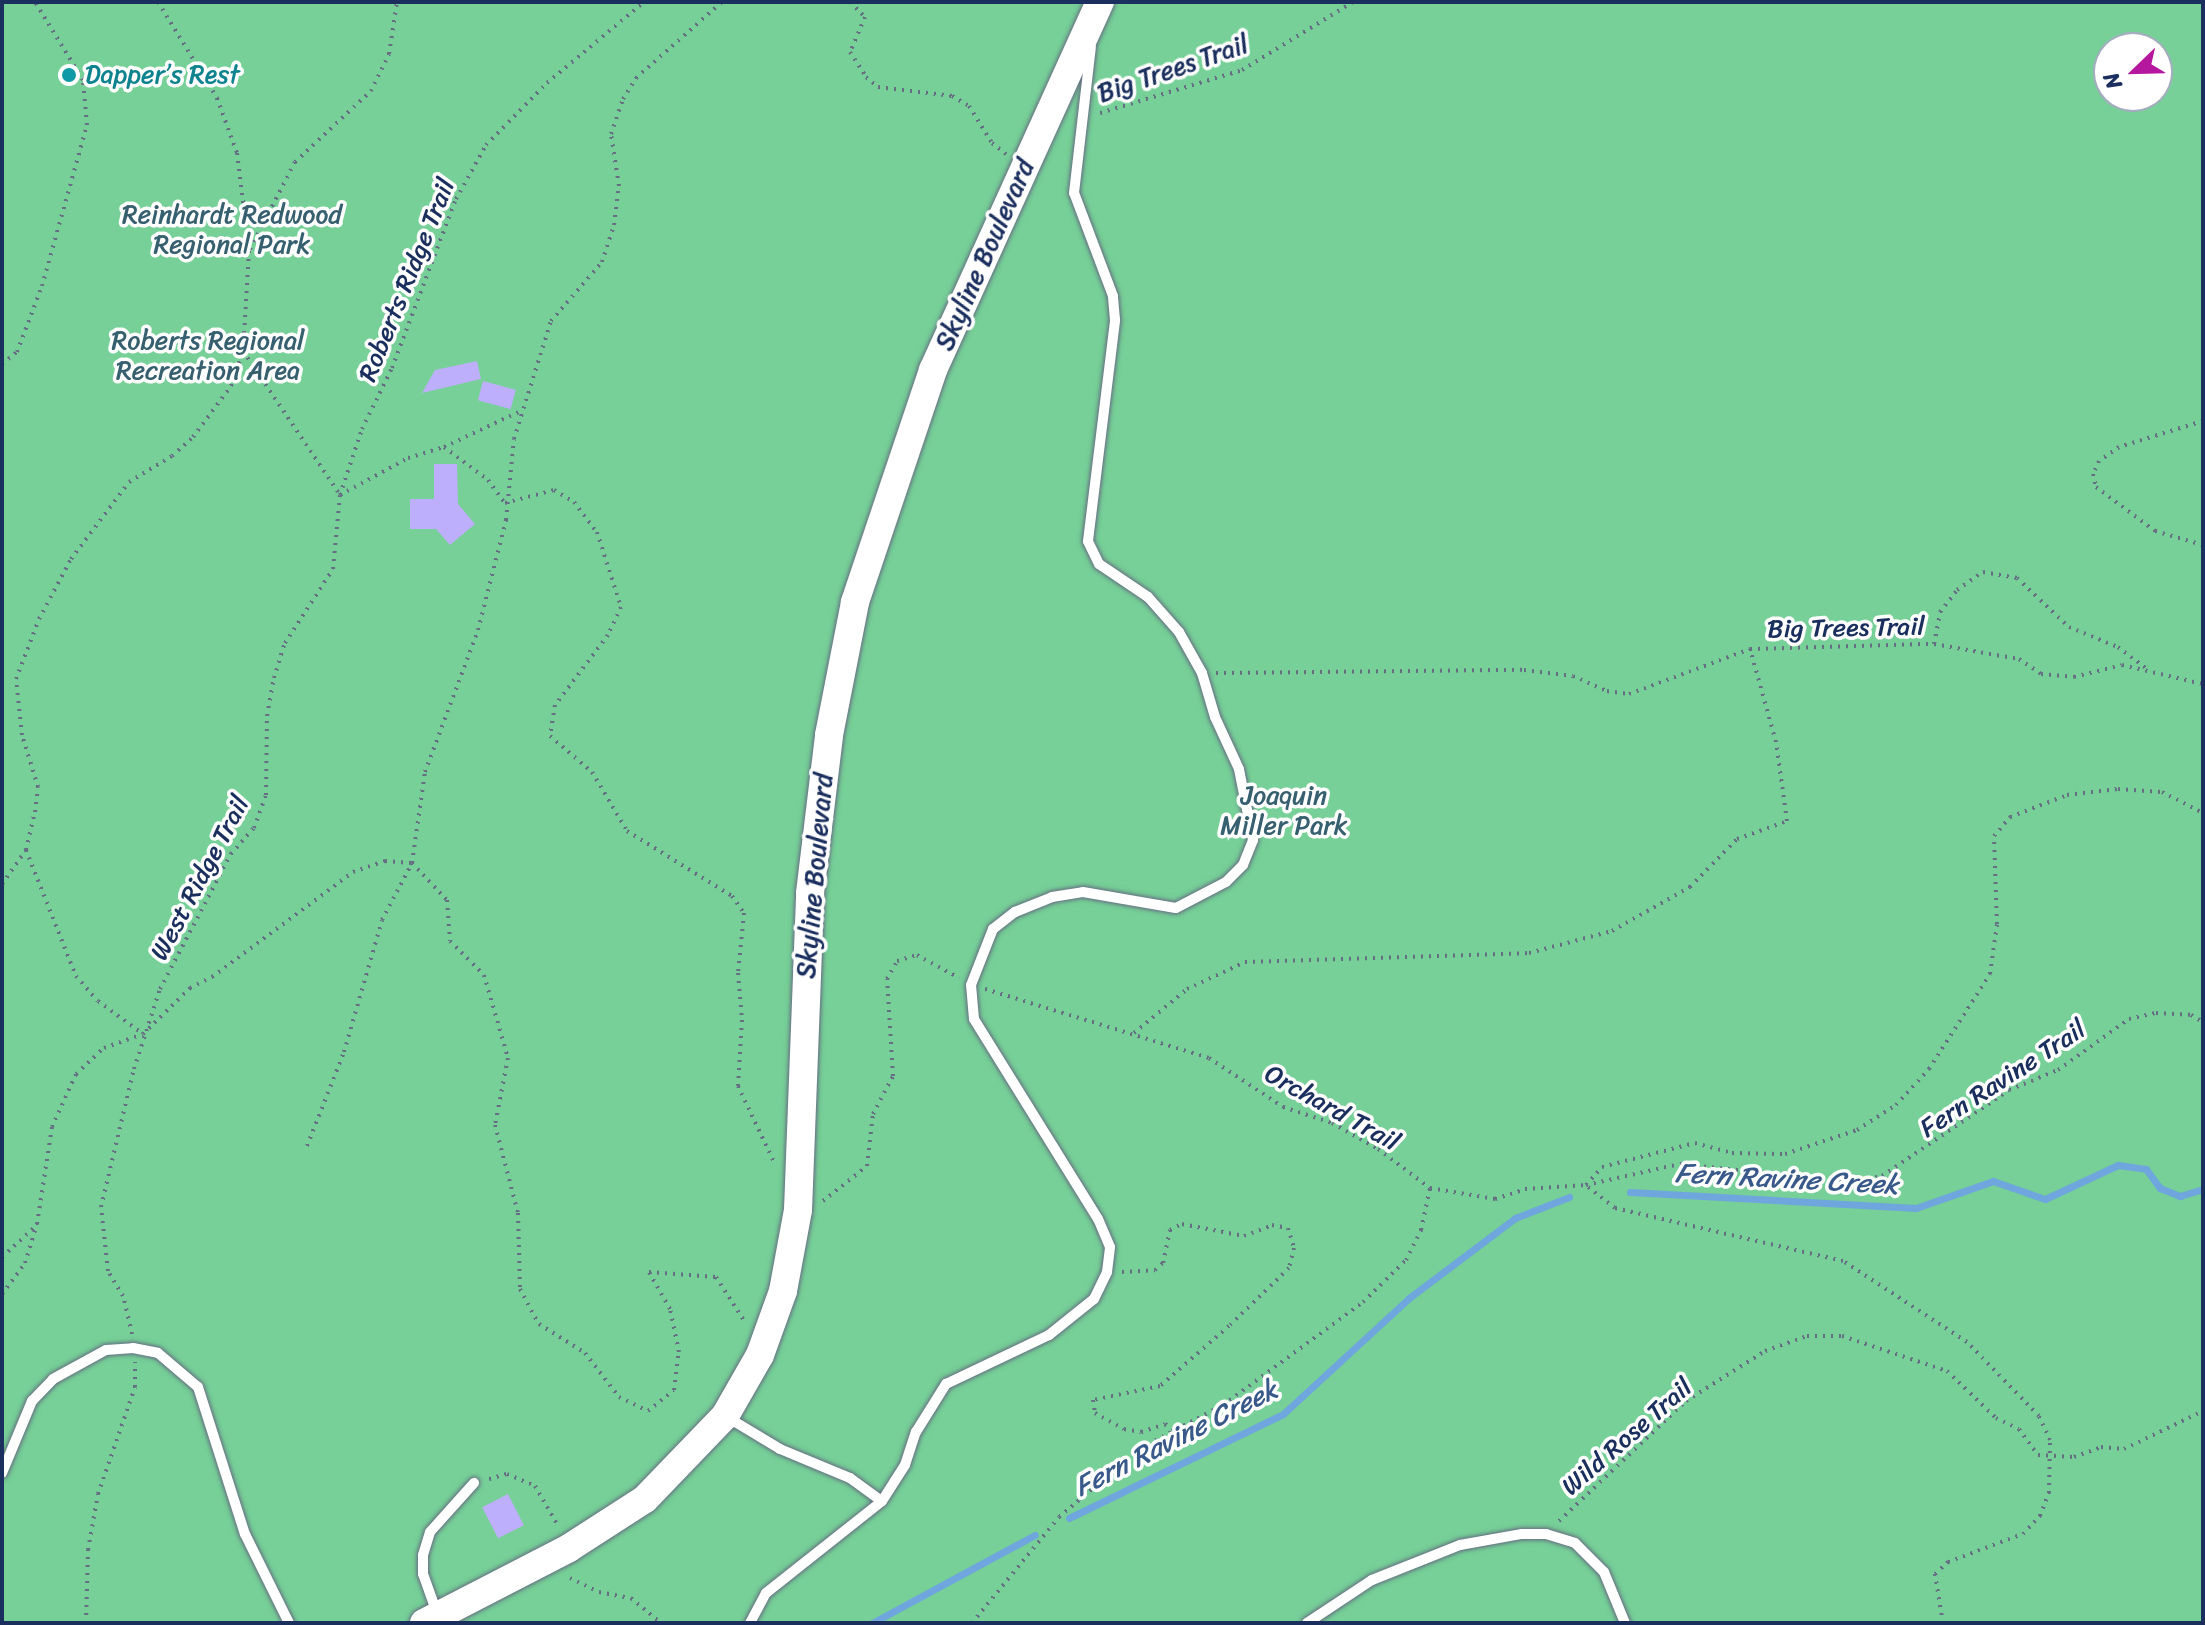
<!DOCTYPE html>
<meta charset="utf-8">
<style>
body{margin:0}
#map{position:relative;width:2205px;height:1625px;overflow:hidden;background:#eee4c6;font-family:Sriracha,sans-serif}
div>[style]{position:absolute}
.green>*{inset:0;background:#76d097}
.stream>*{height:7px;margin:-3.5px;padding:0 3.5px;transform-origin:3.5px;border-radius:3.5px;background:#6ea6dd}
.building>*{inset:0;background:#bdaffc;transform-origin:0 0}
.path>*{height:4px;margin-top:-2px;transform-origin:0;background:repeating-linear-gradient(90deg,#656e82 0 2px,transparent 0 8px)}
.roads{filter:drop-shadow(0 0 2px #656e82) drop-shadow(0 0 2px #656e82)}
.lane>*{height:10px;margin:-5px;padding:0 5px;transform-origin:5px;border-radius:5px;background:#fff}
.secondary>*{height:28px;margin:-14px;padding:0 14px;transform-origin:14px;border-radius:14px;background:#fff}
.dots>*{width:22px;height:22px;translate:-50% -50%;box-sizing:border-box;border:4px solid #fff;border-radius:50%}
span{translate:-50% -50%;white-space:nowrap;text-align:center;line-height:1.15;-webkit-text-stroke:7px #fff;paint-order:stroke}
.street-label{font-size:26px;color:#1b2f5e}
.culture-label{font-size:26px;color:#0d838f}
.left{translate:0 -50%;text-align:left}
.park-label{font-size:26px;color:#365f6f}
.water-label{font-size:28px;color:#38598a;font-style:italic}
.frame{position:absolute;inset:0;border:4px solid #1b2f5e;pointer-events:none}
.north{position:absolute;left:2093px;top:32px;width:80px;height:80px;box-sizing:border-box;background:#fff;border:2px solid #a4acbf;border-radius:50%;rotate:247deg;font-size:22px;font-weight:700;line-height:32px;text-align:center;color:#1b2f5e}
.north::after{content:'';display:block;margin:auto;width:28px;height:36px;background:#b5179e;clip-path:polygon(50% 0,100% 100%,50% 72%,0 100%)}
</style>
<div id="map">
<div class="green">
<i style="clip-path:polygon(evenodd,2px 2px,2203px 2px,2203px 1623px,2px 1623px,2px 2px,2109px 48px,2157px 48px,2157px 96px,2109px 96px,2109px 48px)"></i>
</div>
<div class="stream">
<i style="left:1630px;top:1192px;width:286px;rotate:3.2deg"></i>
<i style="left:1916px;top:1208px;width:82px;rotate:-19.3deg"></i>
<i style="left:1993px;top:1181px;width:55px;rotate:19.1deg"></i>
<i style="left:2045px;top:1199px;width:81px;rotate:-25deg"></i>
<i style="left:2118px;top:1165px;width:28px;rotate:8deg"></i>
<i style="left:2146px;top:1169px;width:24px;rotate:54deg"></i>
<i style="left:2160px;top:1188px;width:22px;rotate:22deg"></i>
<i style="left:2180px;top:1196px;width:24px;rotate:-17deg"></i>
<i style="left:1069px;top:1518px;width:238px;rotate:-25.9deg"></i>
<i style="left:1283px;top:1414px;width:171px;rotate:-42.6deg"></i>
<i style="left:1409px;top:1298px;width:133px;rotate:-37deg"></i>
<i style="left:1515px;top:1218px;width:58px;rotate:-21.3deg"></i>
<i style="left:872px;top:1623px;width:185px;rotate:-28.4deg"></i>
</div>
<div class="building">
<i style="clip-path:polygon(477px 361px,481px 379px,422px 393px,435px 370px)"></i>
<i style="left:483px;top:381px;width:34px;height:20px;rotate:15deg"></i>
<i style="clip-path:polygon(434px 464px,457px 464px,458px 504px,475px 524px,450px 545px,436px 529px,410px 529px,410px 499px,434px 499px)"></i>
<i style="left:508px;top:1494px;width:35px;height:29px;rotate:63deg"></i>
</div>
<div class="path">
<i style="left:158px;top:2px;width:113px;rotate:58.4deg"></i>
<i style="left:217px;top:98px;width:59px;rotate:70deg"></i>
<i style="left:237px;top:153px;width:99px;rotate:83deg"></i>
<i style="left:249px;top:251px;width:100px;rotate:93.4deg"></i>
<i style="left:243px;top:351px;width:174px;rotate:56deg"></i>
<i style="left:807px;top:2px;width:7px"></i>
<i style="left:850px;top:2px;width:21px;rotate:45deg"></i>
<i style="left:865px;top:17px;width:38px;rotate:113deg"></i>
<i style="left:850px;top:52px;width:30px;rotate:57deg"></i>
<i style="left:866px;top:77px;width:16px;rotate:40deg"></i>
<i style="left:878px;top:87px;width:75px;rotate:6.9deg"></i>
<i style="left:952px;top:96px;width:20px;rotate:30deg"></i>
<i style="left:969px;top:106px;width:44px;rotate:58.1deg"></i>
<i style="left:992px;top:143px;width:18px;rotate:38deg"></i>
<i style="left:1100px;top:113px;width:148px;rotate:-16.8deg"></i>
<i style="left:1242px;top:70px;width:130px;rotate:-31.5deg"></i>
<i style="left:250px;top:249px;width:98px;rotate:-62.7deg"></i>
<i style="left:295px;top:162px;width:104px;rotate:-43.1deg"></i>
<i style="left:371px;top:91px;width:41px;rotate:-64.1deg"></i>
<i style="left:389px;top:54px;width:53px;rotate:-81.3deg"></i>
<i style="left:2px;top:364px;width:19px;rotate:-39deg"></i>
<i style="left:17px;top:352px;width:71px;rotate:-69.3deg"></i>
<i style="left:42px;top:286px;width:167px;rotate:-74.4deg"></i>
<i style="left:87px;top:125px;width:45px;rotate:-95.1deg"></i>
<i style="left:83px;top:80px;width:92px;rotate:-121.6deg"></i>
<i style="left:2203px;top:421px;width:88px;rotate:162.8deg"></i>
<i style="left:2119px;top:447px;width:24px;rotate:145deg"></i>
<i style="left:2099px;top:461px;width:14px;rotate:115deg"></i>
<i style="left:2093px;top:474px;width:13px;rotate:77deg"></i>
<i style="left:2096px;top:487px;width:74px;rotate:36.7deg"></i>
<i style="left:2155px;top:531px;width:50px;rotate:16.3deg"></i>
<i style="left:444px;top:447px;width:85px;rotate:-25.1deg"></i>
<i style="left:340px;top:495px;width:77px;rotate:-28.6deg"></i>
<i style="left:408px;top:458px;width:38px;rotate:-17deg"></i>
<i style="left:444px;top:447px;width:55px;rotate:36.9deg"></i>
<i style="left:488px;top:480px;width:29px;rotate:54deg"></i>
<i style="left:505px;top:503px;width:51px;rotate:-14.9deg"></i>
<i style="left:554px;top:490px;width:23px;rotate:31deg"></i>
<i style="left:574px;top:502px;width:38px;rotate:53deg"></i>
<i style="left:597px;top:532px;width:79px;rotate:72.3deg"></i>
<i style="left:621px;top:607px;width:31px;rotate:115deg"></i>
<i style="left:608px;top:635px;width:88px;rotate:127.1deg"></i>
<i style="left:555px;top:705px;width:31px;rotate:99deg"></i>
<i style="left:550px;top:736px;width:55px;rotate:40.6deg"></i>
<i style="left:592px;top:772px;width:69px;rotate:59.3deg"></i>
<i style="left:627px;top:831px;width:123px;rotate:31.8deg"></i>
<i style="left:732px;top:896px;width:21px;rotate:55deg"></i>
<i style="left:744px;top:913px;width:60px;rotate:95.7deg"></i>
<i style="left:738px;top:973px;width:47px;rotate:85.1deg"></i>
<i style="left:742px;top:1020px;width:66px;rotate:93.5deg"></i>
<i style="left:738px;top:1086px;width:84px;rotate:64.7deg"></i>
<i style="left:1934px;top:644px;width:33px;rotate:-79deg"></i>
<i style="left:1940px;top:612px;width:28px;rotate:-52deg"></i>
<i style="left:1957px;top:590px;width:32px;rotate:-35deg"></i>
<i style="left:1983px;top:572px;width:35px;rotate:10deg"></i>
<i style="left:2017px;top:578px;width:71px;rotate:43.3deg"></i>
<i style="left:2069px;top:627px;width:53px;rotate:22.2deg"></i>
<i style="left:2118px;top:647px;width:35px;rotate:37deg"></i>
<i style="left:1216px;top:673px;width:308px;rotate:-0.6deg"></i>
<i style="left:1524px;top:670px;width:49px;rotate:7deg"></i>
<i style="left:1573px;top:676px;width:37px;rotate:24deg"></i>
<i style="left:1607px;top:691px;width:22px;rotate:8deg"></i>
<i style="left:1629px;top:694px;width:129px;rotate:-20.4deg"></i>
<i style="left:1750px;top:649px;width:184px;rotate:-1.6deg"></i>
<i style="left:1934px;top:644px;width:86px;rotate:10deg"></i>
<i style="left:2019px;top:659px;width:27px;rotate:34deg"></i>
<i style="left:2041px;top:674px;width:33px;rotate:5deg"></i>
<i style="left:2074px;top:677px;width:49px;rotate:-14deg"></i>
<i style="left:2122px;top:665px;width:83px;rotate:13.2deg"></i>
<i style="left:26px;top:850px;width:136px;rotate:68.4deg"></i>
<i style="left:76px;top:976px;width:33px;rotate:49deg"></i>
<i style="left:98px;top:1001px;width:56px;rotate:36.3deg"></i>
<i style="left:2px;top:884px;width:42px;rotate:-54.8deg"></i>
<i style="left:26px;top:850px;width:39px;rotate:-77deg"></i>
<i style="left:35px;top:812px;width:25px;rotate:-83deg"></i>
<i style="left:38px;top:787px;width:54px;rotate:-107.1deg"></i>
<i style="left:22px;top:735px;width:56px;rotate:-96.1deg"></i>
<i style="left:16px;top:679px;width:64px;rotate:-69deg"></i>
<i style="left:39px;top:619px;width:68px;rotate:-61.9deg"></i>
<i style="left:71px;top:559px;width:96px;rotate:-53deg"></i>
<i style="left:129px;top:482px;width:50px;rotate:-31.2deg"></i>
<i style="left:172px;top:456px;width:28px;rotate:-42deg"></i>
<i style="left:193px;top:437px;width:64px;rotate:-53.3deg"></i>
<i style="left:231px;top:386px;width:37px;rotate:-71deg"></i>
<i style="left:985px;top:989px;width:234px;rotate:17.1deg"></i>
<i style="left:1209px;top:1058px;width:89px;rotate:33.5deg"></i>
<i style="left:1283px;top:1107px;width:52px;rotate:18.1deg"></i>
<i style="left:1332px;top:1123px;width:53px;rotate:29.5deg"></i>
<i style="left:1378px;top:1149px;width:65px;rotate:36.9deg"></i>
<i style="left:1430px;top:1188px;width:66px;rotate:9.6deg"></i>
<i style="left:1495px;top:1199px;width:32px;rotate:-18deg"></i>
<i style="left:1525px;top:1189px;width:61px;rotate:-3.8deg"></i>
<i style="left:1586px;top:1185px;width:96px;rotate:-12.6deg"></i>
<i style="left:1680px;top:1164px;width:173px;rotate:6deg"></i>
<i style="left:1852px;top:1182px;width:31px;rotate:-11deg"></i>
<i style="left:1882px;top:1176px;width:153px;rotate:-34.1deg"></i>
<i style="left:2009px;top:1090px;width:53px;rotate:-22.2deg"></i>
<i style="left:2058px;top:1070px;width:87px;rotate:-35.7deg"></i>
<i style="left:2129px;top:1019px;width:28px;rotate:-13deg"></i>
<i style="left:2156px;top:1013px;width:35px;rotate:3deg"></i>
<i style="left:2191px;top:1015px;width:14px;rotate:30deg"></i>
<i style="left:1134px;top:1033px;width:69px;rotate:-39.7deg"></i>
<i style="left:1187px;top:989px;width:64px;rotate:-25deg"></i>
<i style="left:1245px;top:962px;width:284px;rotate:-1.8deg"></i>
<i style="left:1529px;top:953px;width:86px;rotate:-14.8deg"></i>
<i style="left:1612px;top:931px;width:90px;rotate:-29.4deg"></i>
<i style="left:1690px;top:887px;width:67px;rotate:-45.6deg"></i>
<i style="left:1737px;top:839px;width:53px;rotate:-19.8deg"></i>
<i style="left:1787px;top:821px;width:80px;rotate:-97.9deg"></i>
<i style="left:1776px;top:742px;width:97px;rotate:-105.6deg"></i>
<i style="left:307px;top:1146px;width:101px;rotate:-68.5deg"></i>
<i style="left:344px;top:1052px;width:137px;rotate:-73.9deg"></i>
<i style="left:382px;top:920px;width:64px;rotate:-62.2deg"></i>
<i style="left:412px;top:863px;width:92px;rotate:-81.9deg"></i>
<i style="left:425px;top:772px;width:152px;rotate:-69.5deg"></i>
<i style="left:478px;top:630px;width:114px;rotate:-75.7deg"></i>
<i style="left:506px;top:520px;width:81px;rotate:-84.4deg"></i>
<i style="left:514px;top:439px;width:124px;rotate:-72.6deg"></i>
<i style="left:551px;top:321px;width:78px;rotate:-49.2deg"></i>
<i style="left:602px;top:262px;width:39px;rotate:-72deg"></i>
<i style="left:614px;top:225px;width:39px;rotate:-83deg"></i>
<i style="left:619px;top:186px;width:53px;rotate:-98.7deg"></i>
<i style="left:611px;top:134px;width:37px;rotate:-71deg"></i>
<i style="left:623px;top:99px;width:25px;rotate:-58deg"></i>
<i style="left:636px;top:78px;width:115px;rotate:-41.5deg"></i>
<i style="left:823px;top:1201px;width:56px;rotate:-38.5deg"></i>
<i style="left:867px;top:1166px;width:52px;rotate:-83.4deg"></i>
<i style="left:873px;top:1114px;width:43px;rotate:-62.2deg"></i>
<i style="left:893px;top:1076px;width:97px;rotate:-93.5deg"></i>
<i style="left:887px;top:979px;width:21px;rotate:-61deg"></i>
<i style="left:897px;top:961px;width:21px;rotate:-17deg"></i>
<i style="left:917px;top:955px;width:48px;rotate:28.7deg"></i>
<i style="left:2px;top:1257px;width:46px;rotate:-42.4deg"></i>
<i style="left:1122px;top:1272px;width:33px;rotate:-3deg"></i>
<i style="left:1155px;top:1270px;width:11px;rotate:-41deg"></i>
<i style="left:1163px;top:1263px;width:34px;rotate:-78deg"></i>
<i style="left:1170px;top:1230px;width:13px;rotate:-27deg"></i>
<i style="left:1182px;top:1224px;width:63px;rotate:11deg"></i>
<i style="left:1244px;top:1236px;width:30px;rotate:-21deg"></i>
<i style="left:1272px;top:1225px;width:16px;rotate:11deg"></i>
<i style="left:1288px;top:1228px;width:21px;rotate:73deg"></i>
<i style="left:1294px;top:1248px;width:21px;rotate:104deg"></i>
<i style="left:1289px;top:1268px;width:83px;rotate:136deg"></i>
<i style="left:1229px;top:1326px;width:91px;rotate:139deg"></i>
<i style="left:1160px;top:1386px;width:68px;rotate:168.2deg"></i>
<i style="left:1093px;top:1400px;width:13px;rotate:81deg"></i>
<i style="left:1095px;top:1413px;width:33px;rotate:29deg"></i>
<i style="left:1124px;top:1429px;width:17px;rotate:10deg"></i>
<i style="left:1141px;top:1432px;width:25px;rotate:-18deg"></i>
<i style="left:1165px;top:1424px;width:12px;rotate:31deg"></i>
<i style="left:2px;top:1294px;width:39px;rotate:-53deg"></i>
<i style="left:25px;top:1263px;width:41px;rotate:-72.9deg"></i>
<i style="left:37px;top:1224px;width:98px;rotate:-81.2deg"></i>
<i style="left:52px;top:1127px;width:58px;rotate:-65.6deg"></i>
<i style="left:76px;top:1074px;width:38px;rotate:-43deg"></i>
<i style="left:104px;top:1048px;width:41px;rotate:-19.7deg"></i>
<i style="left:143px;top:1034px;width:66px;rotate:-44.4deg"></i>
<i style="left:190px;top:988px;width:25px;rotate:-27deg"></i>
<i style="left:212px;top:977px;width:176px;rotate:-36.7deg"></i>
<i style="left:353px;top:872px;width:34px;rotate:-19deg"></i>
<i style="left:385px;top:861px;width:27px;rotate:4deg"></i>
<i style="left:412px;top:863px;width:51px;rotate:46.6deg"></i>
<i style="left:447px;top:900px;width:41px;rotate:85.8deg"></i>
<i style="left:450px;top:941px;width:48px;rotate:45deg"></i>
<i style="left:484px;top:975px;width:86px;rotate:73.9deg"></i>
<i style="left:508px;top:1058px;width:68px;rotate:101deg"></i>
<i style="left:495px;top:1125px;width:91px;rotate:75.4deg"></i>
<i style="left:518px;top:1213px;width:76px;rotate:88.5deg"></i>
<i style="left:520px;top:1289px;width:40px;rotate:62deg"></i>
<i style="left:539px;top:1324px;width:54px;rotate:32.2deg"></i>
<i style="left:585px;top:1353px;width:56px;rotate:52.3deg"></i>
<i style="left:619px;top:1397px;width:32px;rotate:26deg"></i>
<i style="left:648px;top:1411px;width:33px;rotate:-39deg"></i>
<i style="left:674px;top:1390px;width:38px;rotate:-83deg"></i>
<i style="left:679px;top:1352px;width:44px;rotate:-101.8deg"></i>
<i style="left:670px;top:1309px;width:43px;rotate:-119.6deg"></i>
<i style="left:649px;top:1272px;width:67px;rotate:4.3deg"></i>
<i style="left:716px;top:1277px;width:54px;rotate:57.2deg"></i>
<i style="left:132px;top:1334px;width:39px;rotate:-103deg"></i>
<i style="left:123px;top:1296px;width:29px;rotate:-121deg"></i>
<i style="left:108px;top:1271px;width:64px;rotate:-96.2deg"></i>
<i style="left:101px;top:1207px;width:142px;rotate:-76.6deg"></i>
<i style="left:134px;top:1069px;width:84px;rotate:-72deg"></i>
<i style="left:160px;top:989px;width:153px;rotate:-62.3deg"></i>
<i style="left:231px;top:854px;width:35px;rotate:-49deg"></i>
<i style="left:254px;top:828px;width:35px;rotate:-70deg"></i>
<i style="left:266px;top:795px;width:79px;rotate:-89.3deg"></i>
<i style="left:267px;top:716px;width:39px;rotate:-80deg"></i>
<i style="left:274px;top:678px;width:37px;rotate:-73deg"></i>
<i style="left:285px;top:643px;width:88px;rotate:-57deg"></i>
<i style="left:333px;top:569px;width:74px;rotate:-84.6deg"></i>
<i style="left:340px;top:495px;width:70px;rotate:-71.6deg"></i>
<i style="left:362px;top:429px;width:68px;rotate:-63.8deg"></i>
<i style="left:392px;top:368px;width:181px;rotate:-69.3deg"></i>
<i style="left:456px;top:199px;width:62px;rotate:-60.9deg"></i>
<i style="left:486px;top:145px;width:87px;rotate:-45.5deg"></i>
<i style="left:547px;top:83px;width:126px;rotate:-39.9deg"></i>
<i style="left:489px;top:1479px;width:19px;rotate:-16deg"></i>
<i style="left:507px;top:1474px;width:30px;rotate:23deg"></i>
<i style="left:535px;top:1486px;width:46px;rotate:60.1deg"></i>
<i style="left:1559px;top:1521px;width:175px;rotate:-43.4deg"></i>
<i style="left:1686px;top:1401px;width:93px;rotate:-32.3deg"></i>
<i style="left:1765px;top:1351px;width:45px;rotate:-19.7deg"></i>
<i style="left:1807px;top:1336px;width:35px"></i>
<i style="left:1842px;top:1336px;width:111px;rotate:18.4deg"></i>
<i style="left:1947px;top:1371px;width:68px;rotate:43.8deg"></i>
<i style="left:1996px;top:1418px;width:25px;rotate:26deg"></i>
<i style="left:2019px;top:1429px;width:32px;rotate:54deg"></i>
<i style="left:2038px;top:1455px;width:36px;rotate:3deg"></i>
<i style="left:2074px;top:1457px;width:29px;rotate:-20deg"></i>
<i style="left:2101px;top:1447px;width:23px;rotate:5deg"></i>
<i style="left:2124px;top:1449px;width:88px;rotate:-25.7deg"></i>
<i style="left:570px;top:1578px;width:32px;rotate:26deg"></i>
<i style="left:599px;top:1592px;width:33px;rotate:11deg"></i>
<i style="left:631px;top:1598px;width:39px;rotate:40deg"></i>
<i style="left:86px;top:1623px;width:73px;rotate:-88.4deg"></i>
<i style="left:88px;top:1550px;width:57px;rotate:-79.9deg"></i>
<i style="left:98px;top:1494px;width:113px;rotate:-70.9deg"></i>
<i style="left:135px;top:1387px;width:25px;rotate:-90deg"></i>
<i style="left:972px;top:1623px;width:137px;rotate:-50.6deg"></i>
<i style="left:1059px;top:1517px;width:107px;rotate:-40.1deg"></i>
<i style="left:1141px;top:1448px;width:93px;rotate:-27.7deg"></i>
<i style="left:1223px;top:1405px;width:174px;rotate:-36.3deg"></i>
<i style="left:1363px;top:1302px;width:60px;rotate:-44.3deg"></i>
<i style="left:1406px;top:1260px;width:34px;rotate:-63deg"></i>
<i style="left:1421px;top:1230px;width:43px;rotate:-77.9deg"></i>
<i style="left:1943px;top:1623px;width:50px;rotate:-99.3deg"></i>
<i style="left:1935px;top:1574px;width:18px;rotate:-43deg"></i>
<i style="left:1948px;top:1562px;width:80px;rotate:-20.5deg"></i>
<i style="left:2023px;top:1534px;width:25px;rotate:-47deg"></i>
<i style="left:2040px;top:1516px;width:25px;rotate:-69deg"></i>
<i style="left:2049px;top:1493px;width:53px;rotate:-88.9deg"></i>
<i style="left:2050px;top:1440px;width:26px;rotate:-115deg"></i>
<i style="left:2039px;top:1416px;width:103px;rotate:-134.2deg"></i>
<i style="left:1967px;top:1342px;width:148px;rotate:-146.8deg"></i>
<i style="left:1843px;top:1261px;width:234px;rotate:-166.9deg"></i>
<i style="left:1615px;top:1208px;width:37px;rotate:-142deg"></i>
<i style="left:1586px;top:1185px;width:24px;rotate:-48deg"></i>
<i style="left:1602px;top:1167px;width:96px;rotate:-14.5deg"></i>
<i style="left:1695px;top:1143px;width:38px;rotate:15deg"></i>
<i style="left:1732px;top:1153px;width:53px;rotate:1.1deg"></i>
<i style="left:1785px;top:1154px;width:76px;rotate:-18.4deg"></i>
<i style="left:1857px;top:1130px;width:46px;rotate:-32.7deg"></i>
<i style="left:1896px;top:1105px;width:49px;rotate:-47.5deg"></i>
<i style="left:1929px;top:1069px;width:113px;rotate:-57.3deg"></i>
<i style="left:1990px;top:974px;width:50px;rotate:-82deg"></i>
<i style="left:1997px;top:924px;width:88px;rotate:-92deg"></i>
<i style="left:1994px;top:836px;width:25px;rotate:-50deg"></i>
<i style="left:2010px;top:817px;width:61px;rotate:-21.1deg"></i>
<i style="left:2067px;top:795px;width:51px;rotate:-6.7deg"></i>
<i style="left:2118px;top:789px;width:44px;rotate:3.9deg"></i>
<i style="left:2162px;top:792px;width:46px;rotate:27.1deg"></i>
</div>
<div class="roads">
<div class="lane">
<i style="left:727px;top:1417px;width:62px;rotate:31.1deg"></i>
<i style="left:780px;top:1449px;width:76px;rotate:22.5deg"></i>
<i style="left:850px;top:1478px;width:39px;rotate:36deg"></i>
<i style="left:2px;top:1473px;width:78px;rotate:-67.4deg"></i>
<i style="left:32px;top:1401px;width:30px;rotate:-46deg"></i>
<i style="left:53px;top:1379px;width:60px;rotate:-28.7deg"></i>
<i style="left:106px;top:1350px;width:27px;rotate:-4deg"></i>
<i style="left:133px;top:1348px;width:25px;rotate:11deg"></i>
<i style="left:158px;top:1353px;width:52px;rotate:40.4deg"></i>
<i style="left:198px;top:1387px;width:154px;rotate:72.3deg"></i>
<i style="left:245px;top:1534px;width:99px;rotate:63.7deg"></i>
<i style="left:437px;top:1613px;width:41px;rotate:-109.7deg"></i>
<i style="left:423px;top:1574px;width:19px;rotate:-90deg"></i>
<i style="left:423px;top:1555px;width:24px;rotate:-73deg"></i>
<i style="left:430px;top:1532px;width:66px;rotate:-48.1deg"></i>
<i style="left:750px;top:1623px;width:34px;rotate:-62deg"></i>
<i style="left:766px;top:1593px;width:148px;rotate:-38.4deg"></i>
<i style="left:882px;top:1501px;width:43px;rotate:-57.4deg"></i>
<i style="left:905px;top:1465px;width:35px;rotate:-72deg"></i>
<i style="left:916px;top:1432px;width:57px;rotate:-58deg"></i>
<i style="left:946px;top:1384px;width:114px;rotate:-25.4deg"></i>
<i style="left:1049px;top:1335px;width:58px;rotate:-38.7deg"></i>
<i style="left:1094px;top:1299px;width:30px;rotate:-64deg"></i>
<i style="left:1107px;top:1272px;width:25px;rotate:-83deg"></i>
<i style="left:1110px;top:1247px;width:30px;rotate:-113deg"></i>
<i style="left:1098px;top:1219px;width:235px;rotate:-121.8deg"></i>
<i style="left:974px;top:1019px;width:34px;rotate:-95deg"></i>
<i style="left:971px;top:985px;width:60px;rotate:-68.6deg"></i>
<i style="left:993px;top:929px;width:28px;rotate:-38deg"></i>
<i style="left:1015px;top:912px;width:40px;rotate:-22deg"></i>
<i style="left:1052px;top:897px;width:31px;rotate:-9deg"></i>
<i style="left:1083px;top:892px;width:94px;rotate:9.8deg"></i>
<i style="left:1176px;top:908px;width:56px;rotate:-27.5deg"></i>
<i style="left:1226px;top:882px;width:24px;rotate:-45deg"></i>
<i style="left:1243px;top:865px;width:27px;rotate:-68deg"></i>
<i style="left:1253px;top:840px;width:72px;rotate:-101.2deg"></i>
<i style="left:1239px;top:769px;width:57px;rotate:-114.8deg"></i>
<i style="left:1215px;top:717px;width:46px;rotate:-106.5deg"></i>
<i style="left:1202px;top:673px;width:47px;rotate:-119.3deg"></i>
<i style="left:1179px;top:632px;width:47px;rotate:-131.5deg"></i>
<i style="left:1148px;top:597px;width:59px;rotate:-146deg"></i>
<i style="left:1099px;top:564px;width:25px;rotate:-116deg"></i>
<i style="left:1088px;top:541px;width:223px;rotate:-83deg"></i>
<i style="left:1115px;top:320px;width:24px;rotate:-95deg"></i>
<i style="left:1113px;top:296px;width:110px;rotate:-110.7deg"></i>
<i style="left:1074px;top:193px;width:147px;rotate:-83.4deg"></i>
<i style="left:1307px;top:1623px;width:78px;rotate:-33.5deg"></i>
<i style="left:1372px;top:1580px;width:95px;rotate:-21.7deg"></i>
<i style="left:1460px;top:1545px;width:63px;rotate:-10.1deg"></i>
<i style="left:1522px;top:1534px;width:24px"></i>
<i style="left:1546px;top:1534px;width:30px;rotate:17deg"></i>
<i style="left:1575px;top:1543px;width:41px;rotate:45deg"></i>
<i style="left:1604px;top:1572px;width:55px;rotate:67.6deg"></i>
</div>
<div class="secondary">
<i style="left:424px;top:1623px;width:163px;rotate:-27.3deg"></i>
<i style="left:569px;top:1548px;width:90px;rotate:-32.8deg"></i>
<i style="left:645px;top:1499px;width:115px;rotate:-46.1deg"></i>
<i style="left:725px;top:1416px;width:70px;rotate:-60.2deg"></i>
<i style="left:760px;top:1355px;width:68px;rotate:-70.2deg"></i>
<i style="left:783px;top:1291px;width:82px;rotate:-79.5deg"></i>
<i style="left:798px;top:1210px;width:317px;rotate:-87.8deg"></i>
<i style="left:810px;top:893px;width:159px;rotate:-83.1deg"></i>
<i style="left:829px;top:735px;width:136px;rotate:-78.9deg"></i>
<i style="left:855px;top:602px;width:245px;rotate:-71.4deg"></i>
<i style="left:933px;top:370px;width:404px;rotate:-65.6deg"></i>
</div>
</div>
<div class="dots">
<i style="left:69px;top:75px;background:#0f9aa8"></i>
</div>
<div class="street-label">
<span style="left:1173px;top:69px;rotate:-19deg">Big Trees Trail</span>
<span style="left:985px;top:255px;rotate:-66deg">Skyline Boulevard</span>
<span style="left:407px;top:280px;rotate:-68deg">Roberts Ridge Trail</span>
<span style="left:1846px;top:628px;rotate:-1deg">Big Trees Trail</span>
<span style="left:815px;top:876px;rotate:-85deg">Skyline Boulevard</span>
<span style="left:200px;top:878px;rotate:-62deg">West Ridge Trail</span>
<span style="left:2003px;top:1079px;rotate:-33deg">Fern Ravine Trail</span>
<span style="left:1332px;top:1108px;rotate:29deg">Orchard Trail</span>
<span style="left:1627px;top:1437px;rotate:-41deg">Wild Rose Trail</span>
</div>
<div class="culture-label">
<span class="left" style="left:85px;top:75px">Dapper’s Rest</span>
</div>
<div class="park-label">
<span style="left:232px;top:230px">Reinhardt Redwood<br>Regional Park</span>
<span style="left:208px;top:356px">Roberts Regional<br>Recreation Area</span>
<span style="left:1284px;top:811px">Joaquin<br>Miller Park</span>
</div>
<div class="water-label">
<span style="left:1787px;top:1179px;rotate:3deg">Fern Ravine Creek</span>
<span style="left:1176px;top:1438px;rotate:-27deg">Fern Ravine Creek</span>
</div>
<div class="frame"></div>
<div class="north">N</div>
</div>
